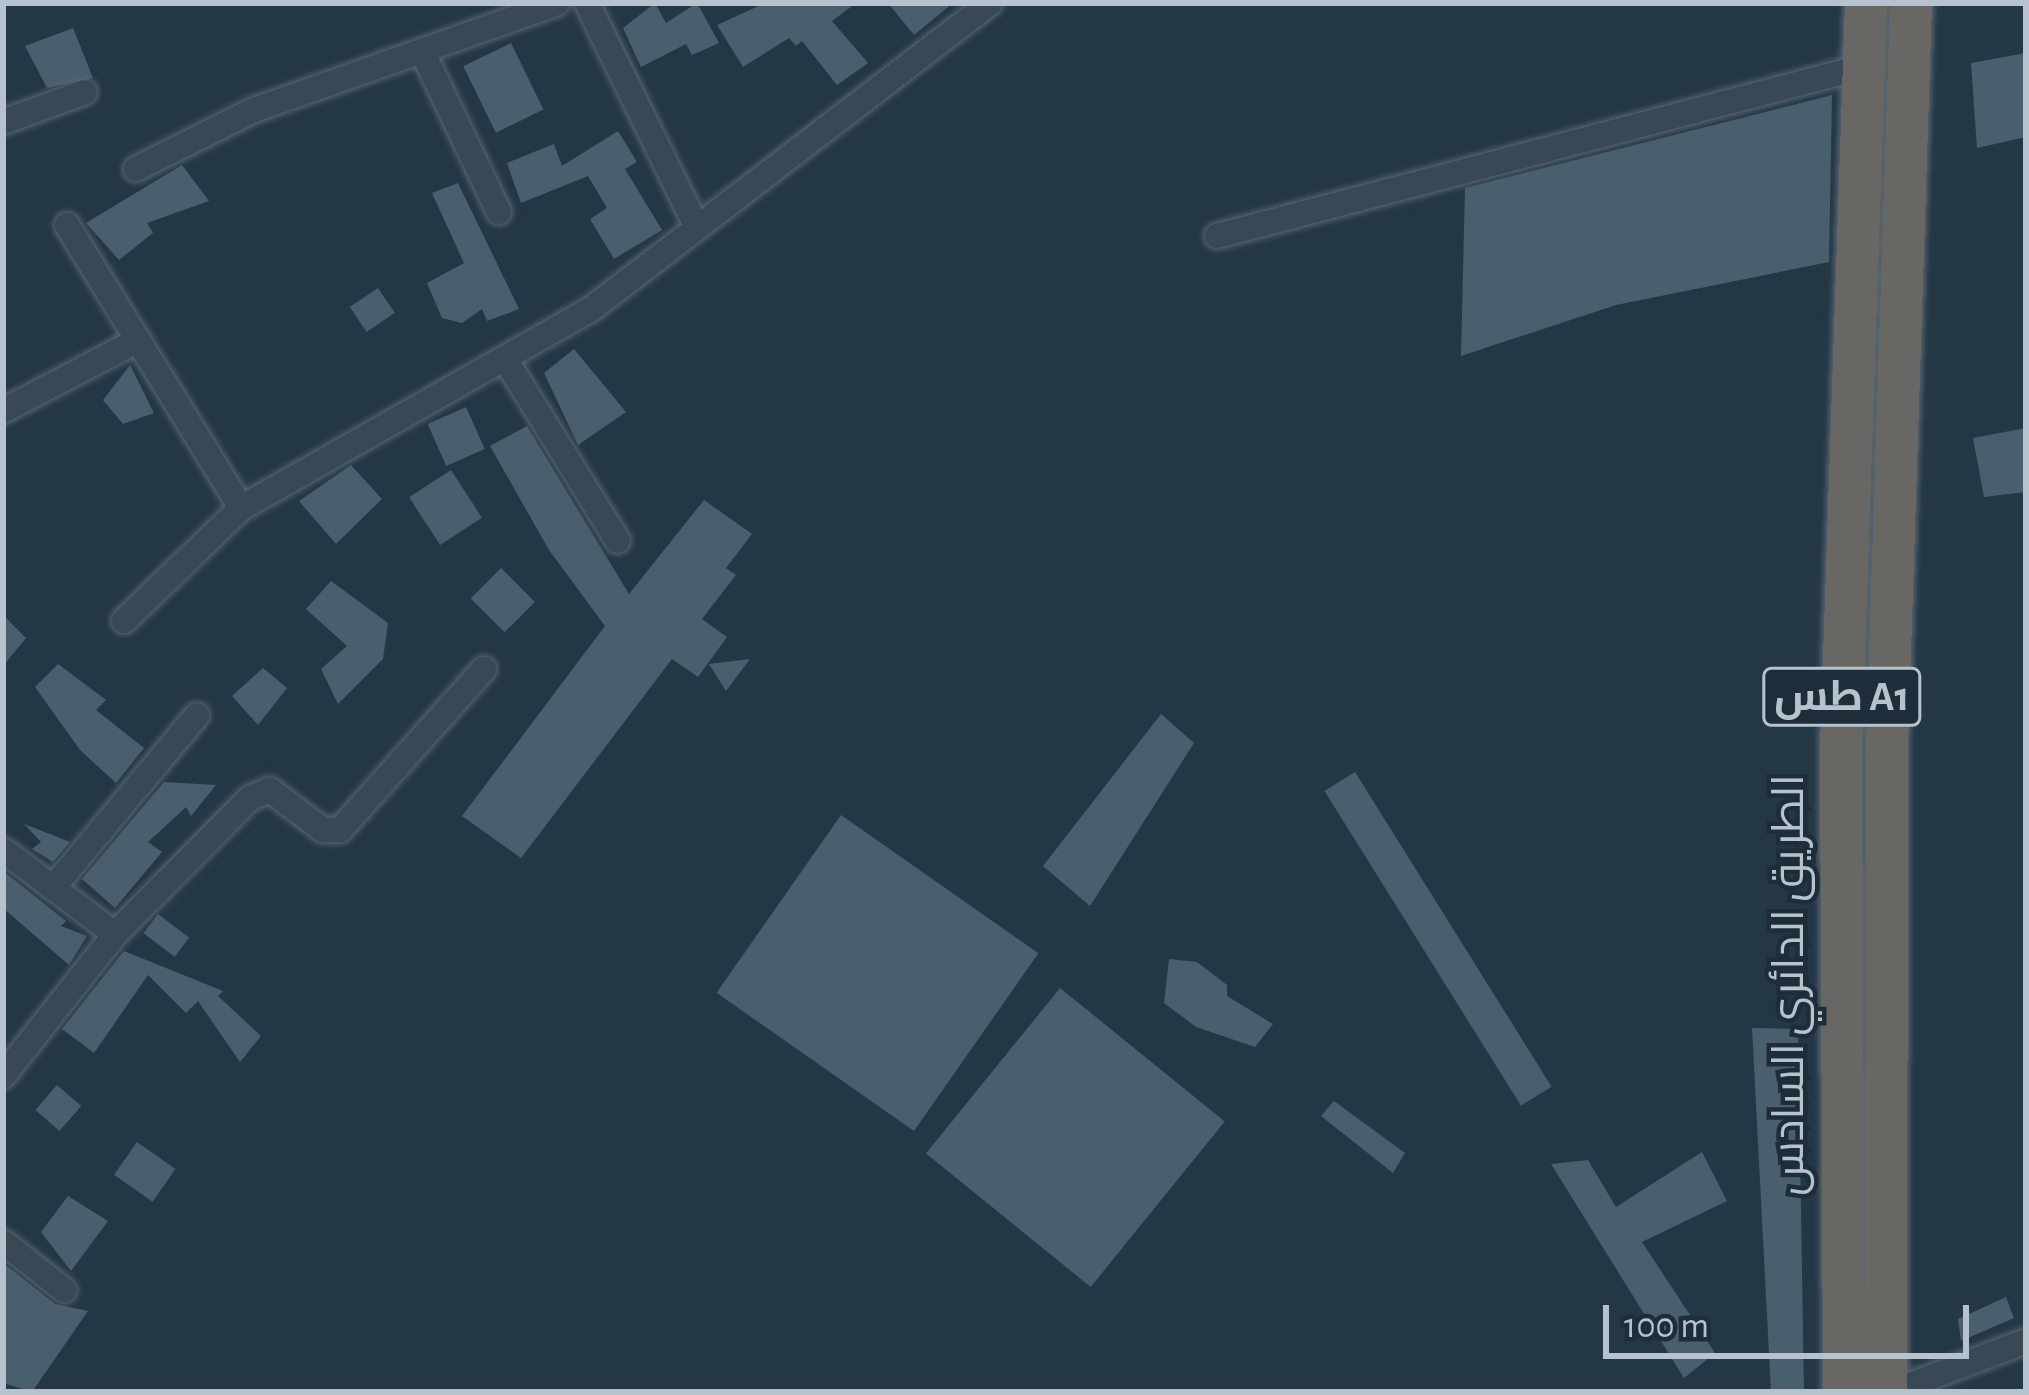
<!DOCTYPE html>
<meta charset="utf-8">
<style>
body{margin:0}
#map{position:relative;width:2029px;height:1395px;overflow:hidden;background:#243745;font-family:"Alegreya Sans",Cairo,sans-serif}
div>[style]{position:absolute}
.building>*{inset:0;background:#4a5f6d;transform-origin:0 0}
.roads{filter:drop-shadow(0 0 3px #576671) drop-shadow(0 0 3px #576671)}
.minor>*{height:24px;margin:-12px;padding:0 12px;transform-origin:12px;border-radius:12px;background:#384854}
.trunk>*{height:42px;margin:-21px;padding:0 21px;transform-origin:21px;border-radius:21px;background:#686764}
span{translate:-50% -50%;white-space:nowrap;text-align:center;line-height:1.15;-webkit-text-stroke:9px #1d2d39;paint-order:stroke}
.shield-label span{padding:3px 9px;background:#1d2d39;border:3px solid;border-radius:9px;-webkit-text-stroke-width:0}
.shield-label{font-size:42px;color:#b6c3ce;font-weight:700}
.street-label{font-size:45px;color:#b6c3ce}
.frame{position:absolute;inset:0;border:6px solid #b6c3ce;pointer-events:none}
.scale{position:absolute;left:1603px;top:1305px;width:366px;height:54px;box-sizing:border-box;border:6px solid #b6c3ce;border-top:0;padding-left:15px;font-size:36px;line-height:42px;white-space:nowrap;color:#b6c3ce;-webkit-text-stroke:9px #1d2d39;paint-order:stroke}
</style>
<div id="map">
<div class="building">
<i style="clip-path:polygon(655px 3px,666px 23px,697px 3px,719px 43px,692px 55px,686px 44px,641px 67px,623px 28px)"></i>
<i style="clip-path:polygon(765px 3px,856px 3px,832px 21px,868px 63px,837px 85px,802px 41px,796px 46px,789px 38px,743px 67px,717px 25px)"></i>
<i style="clip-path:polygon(888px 3px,953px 3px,914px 35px)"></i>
<i style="clip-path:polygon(73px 28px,93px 78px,47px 88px,25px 46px)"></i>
<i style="left:511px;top:43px;width:74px;height:53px;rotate:64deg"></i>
<i style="clip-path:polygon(2026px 53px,2026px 137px,1977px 148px,1971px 63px)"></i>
<i style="clip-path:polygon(1832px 95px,1829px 262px,1616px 305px,1461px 356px,1465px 188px)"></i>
<i style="clip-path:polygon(618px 131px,637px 162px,625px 169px,662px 230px,614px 259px,590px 219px,607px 208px,588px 176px,521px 203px,507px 163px,554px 144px,562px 166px)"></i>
<i style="clip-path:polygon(182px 165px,209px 201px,147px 223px,153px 233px,119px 260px,86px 223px)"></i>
<i style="clip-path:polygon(458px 183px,519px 309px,487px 321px,482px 309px,462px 323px,442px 318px,427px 283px,464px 263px,432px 193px)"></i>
<i style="left:378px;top:288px;width:30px;height:34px;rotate:56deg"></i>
<i style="clip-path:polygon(574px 349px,626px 412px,578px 445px,544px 373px)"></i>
<i style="clip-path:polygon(130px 365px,154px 413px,123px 424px,103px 400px)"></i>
<i style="left:466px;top:407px;width:46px;height:42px;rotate:66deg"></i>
<i style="clip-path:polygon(527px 426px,629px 594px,704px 500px,752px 534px,726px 568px,736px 575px,702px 619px,727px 637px,698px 677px,672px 659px,521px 858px,462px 816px,605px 626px,549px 550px,490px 446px)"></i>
<i style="clip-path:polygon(2026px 428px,2026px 492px,1984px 497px,1973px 438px)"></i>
<i style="clip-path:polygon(351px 465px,382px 499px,336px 544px,299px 501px)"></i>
<i style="left:451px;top:470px;width:57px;height:50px;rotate:57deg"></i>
<i style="left:501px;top:568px;width:48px;height:43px;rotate:45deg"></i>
<i style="clip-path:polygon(331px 581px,388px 623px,383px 659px,338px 704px,321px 669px,347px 646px,306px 609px)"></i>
<i style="clip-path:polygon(3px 615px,26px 638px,3px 666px)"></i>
<i style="clip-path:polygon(750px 659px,726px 691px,709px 664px)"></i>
<i style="clip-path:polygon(58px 664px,106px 700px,96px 710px,144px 748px,116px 783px,80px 750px,35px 687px)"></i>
<i style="clip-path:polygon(263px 668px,287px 688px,258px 725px,232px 696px)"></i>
<i style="clip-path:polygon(1161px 714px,1194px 743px,1090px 906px,1043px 866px)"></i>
<i style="left:1355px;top:772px;width:371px;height:36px;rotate:58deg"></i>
<i style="clip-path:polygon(164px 782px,216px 785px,191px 816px,186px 807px,148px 842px,162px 852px,115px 908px,82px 879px)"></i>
<i style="left:841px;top:815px;width:241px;height:217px;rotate:35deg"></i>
<i style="clip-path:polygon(24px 824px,60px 838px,70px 842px,53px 862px,32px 849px,41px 842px)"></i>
<i style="clip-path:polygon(3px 871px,66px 921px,61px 926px,87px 936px,69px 965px,3px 908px)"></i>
<i style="left:158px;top:914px;width:39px;height:24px;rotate:37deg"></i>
<i style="clip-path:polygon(124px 951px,223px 991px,218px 996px,261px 1036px,240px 1062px,198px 1001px,186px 1013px,148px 975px,94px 1053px,62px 1029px)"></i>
<i style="clip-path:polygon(1169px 959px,1197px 962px,1227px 985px,1227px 996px,1273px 1024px,1255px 1047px,1196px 1027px,1164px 1003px)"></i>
<i style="left:1060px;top:988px;width:212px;height:213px;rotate:39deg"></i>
<i style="clip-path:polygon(1752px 1028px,1798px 1029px,1804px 1392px,1771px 1392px)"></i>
<i style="left:57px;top:1085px;width:32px;height:33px;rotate:41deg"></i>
<i style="clip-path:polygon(1334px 1101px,1405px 1153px,1393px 1173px,1321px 1116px)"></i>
<i style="left:137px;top:1142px;width:47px;height:40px;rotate:35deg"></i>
<i style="clip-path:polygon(1702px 1152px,1727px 1201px,1642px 1242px,1715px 1353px,1684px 1378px,1551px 1164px,1588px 1160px,1616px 1207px)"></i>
<i style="clip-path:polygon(68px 1196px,108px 1221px,71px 1271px,41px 1232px)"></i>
<i style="clip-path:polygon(3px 1263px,55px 1304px,88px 1311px,32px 1392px,3px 1383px)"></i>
<i style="clip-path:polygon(2006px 1297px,2014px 1318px,1961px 1341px,1958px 1319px)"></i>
</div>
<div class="roads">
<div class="minor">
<i style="left:587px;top:3px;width:245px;rotate:63.9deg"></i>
<i style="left:424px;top:55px;width:174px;rotate:64.5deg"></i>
<i style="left:3px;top:122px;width:87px;rotate:-20.1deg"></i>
<i style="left:136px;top:169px;width:132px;rotate:-26.6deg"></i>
<i style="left:254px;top:110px;width:321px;rotate:-19.4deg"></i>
<i style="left:67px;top:225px;width:332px;rotate:58.4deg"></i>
<i style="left:1217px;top:236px;width:667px;rotate:-14.68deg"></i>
<i style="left:505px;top:359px;width:214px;rotate:58.2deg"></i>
<i style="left:3px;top:411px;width:153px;rotate:-27.7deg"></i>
<i style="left:124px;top:621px;width:163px;rotate:-44deg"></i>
<i style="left:241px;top:508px;width:401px;rotate:-29.6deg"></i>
<i style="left:590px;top:310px;width:504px;rotate:-37.51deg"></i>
<i style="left:3px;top:850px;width:140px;rotate:36.9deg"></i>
<i style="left:53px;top:888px;width:225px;rotate:-50.2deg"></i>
<i style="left:3px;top:1076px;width:181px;rotate:-51.7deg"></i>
<i style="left:115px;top:934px;width:192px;rotate:-45.2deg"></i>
<i style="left:250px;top:798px;width:22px;rotate:-22deg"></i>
<i style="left:270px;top:790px;width:66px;rotate:37deg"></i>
<i style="left:323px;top:830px;width:17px"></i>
<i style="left:340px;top:830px;width:216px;rotate:-48.2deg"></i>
<i style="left:3px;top:1242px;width:78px;rotate:38.2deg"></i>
<i style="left:1892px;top:1392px;width:143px;rotate:-20.8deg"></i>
</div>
<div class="trunk">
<i style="left:1844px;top:1392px;width:644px;rotate:-90.27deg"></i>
<i style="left:1841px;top:748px;width:745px;rotate:-88.08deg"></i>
<i style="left:1886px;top:1392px;width:646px;rotate:-89.91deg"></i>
<i style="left:1887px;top:746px;width:743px;rotate:-88.15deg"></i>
</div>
</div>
<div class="shield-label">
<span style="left:1842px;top:697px">طس A1</span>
</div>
<div class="street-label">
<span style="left:1790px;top:985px;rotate:-90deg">الطريق الدائري السادس</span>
</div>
<div class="frame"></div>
<div class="scale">100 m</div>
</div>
